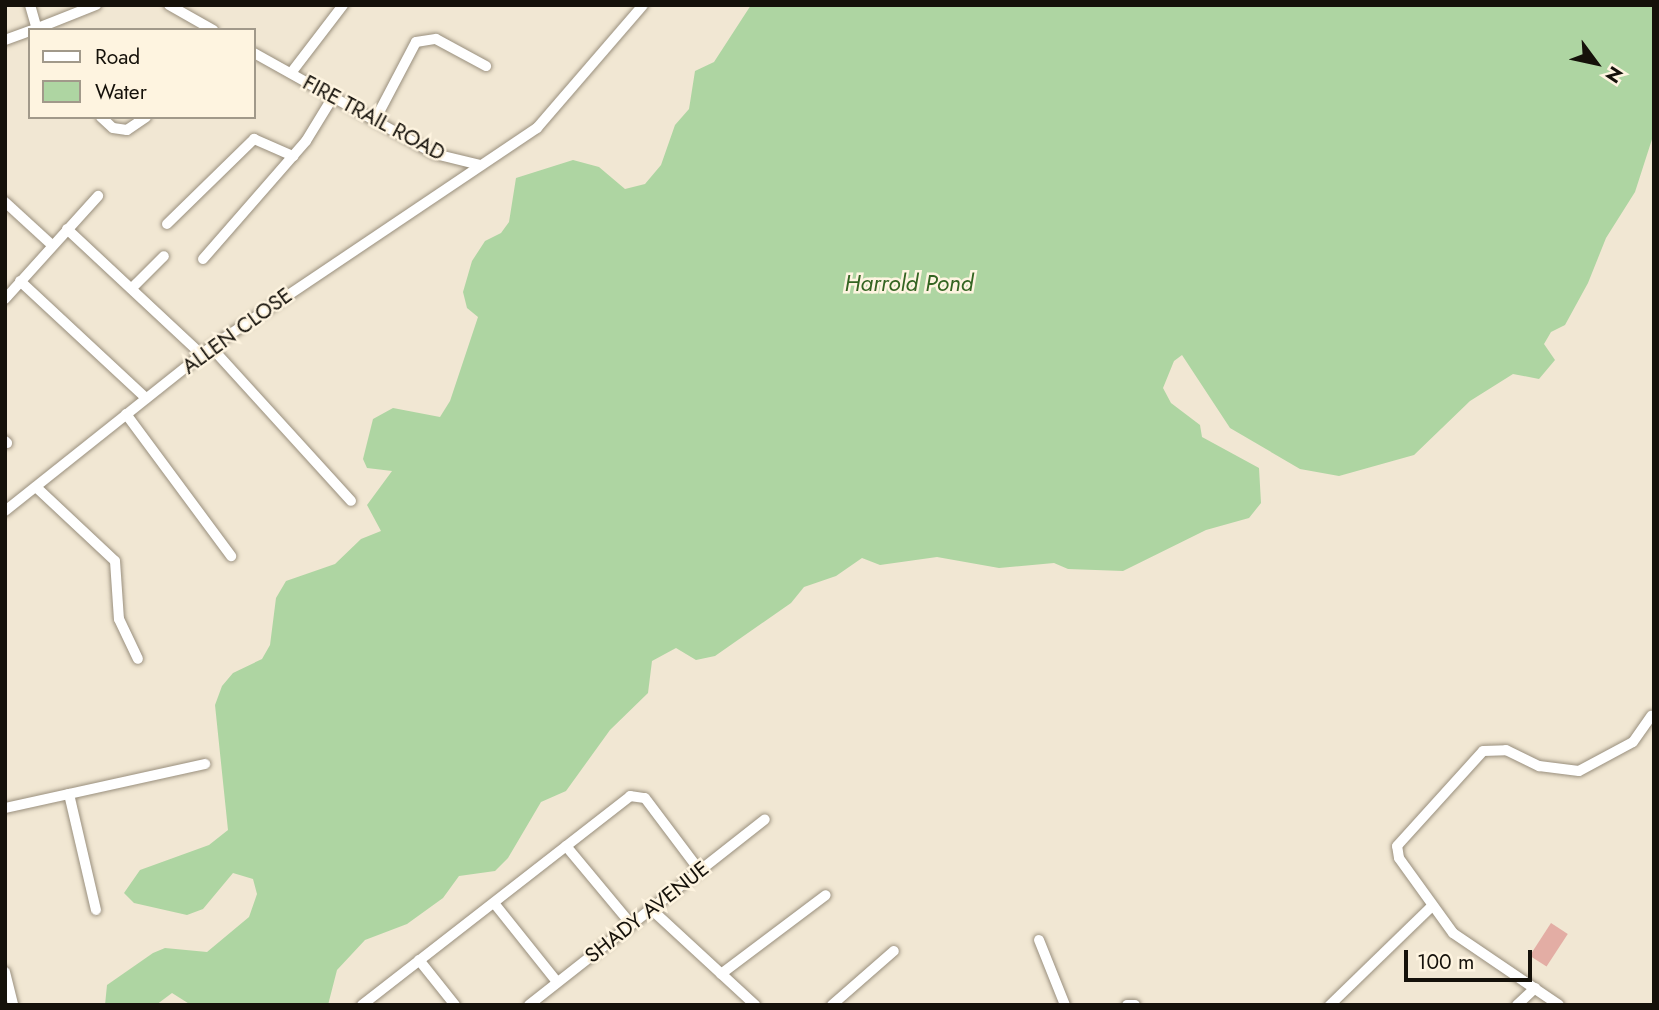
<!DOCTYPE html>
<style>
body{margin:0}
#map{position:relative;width:1659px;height:1010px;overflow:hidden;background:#f1e7d3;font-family:Jost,sans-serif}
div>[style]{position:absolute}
.green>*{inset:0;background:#e3ada4;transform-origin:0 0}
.water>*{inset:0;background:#aed5a2}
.roads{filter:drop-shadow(0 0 2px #998f7d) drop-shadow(0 0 2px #998f7d)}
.minor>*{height:10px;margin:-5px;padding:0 5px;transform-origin:5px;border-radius:5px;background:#fff}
span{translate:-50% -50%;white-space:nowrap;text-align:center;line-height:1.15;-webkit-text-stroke:5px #fef4e0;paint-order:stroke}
.street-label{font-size:21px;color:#15110a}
.water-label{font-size:23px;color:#336421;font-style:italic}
.frame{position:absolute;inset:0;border:7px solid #15110a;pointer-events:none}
.legend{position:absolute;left:28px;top:28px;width:228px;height:91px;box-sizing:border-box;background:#fef4e0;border:2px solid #a1998a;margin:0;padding:9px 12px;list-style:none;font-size:21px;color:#15110a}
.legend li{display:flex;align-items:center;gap:14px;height:35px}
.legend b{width:35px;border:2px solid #a1998a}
.north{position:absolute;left:1561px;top:28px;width:70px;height:70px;-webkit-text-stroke:5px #fef4e0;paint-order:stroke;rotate:123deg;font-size:19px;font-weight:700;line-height:28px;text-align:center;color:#15110a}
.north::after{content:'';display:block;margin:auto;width:24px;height:32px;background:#15110a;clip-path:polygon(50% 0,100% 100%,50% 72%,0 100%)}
.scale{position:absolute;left:1404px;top:950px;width:128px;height:32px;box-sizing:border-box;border:4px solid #15110a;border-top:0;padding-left:9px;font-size:21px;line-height:24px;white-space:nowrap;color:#15110a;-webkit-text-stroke:5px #fef4e0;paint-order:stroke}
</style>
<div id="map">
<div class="green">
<i style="left:1551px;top:923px;width:20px;height:39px;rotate:33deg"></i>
</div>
<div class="water">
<i style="clip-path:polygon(751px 5px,1654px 5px,1654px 133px,1635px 192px,1606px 238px,1588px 283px,1565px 325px,1551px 332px,1544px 344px,1555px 360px,1539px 379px,1513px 374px,1470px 401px,1414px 455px,1339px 476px,1300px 469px,1230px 428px,1182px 355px,1174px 361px,1163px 388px,1171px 403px,1200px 425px,1202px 437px,1259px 468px,1261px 503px,1249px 518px,1206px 530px,1123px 571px,1068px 569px,1054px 563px,999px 568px,937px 557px,880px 565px,862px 558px,836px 576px,804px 587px,791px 603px,715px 656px,696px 660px,676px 648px,652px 661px,648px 693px,610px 730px,566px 791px,541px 802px,508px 858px,495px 871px,459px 876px,443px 898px,407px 924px,365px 940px,337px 970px,328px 1005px,191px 1005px,172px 993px,156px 1005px,105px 1005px,107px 985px,153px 953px,165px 948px,207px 952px,249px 917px,257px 894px,253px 879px,233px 873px,203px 909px,187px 915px,134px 903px,124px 893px,140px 870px,209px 845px,228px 830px,215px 705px,222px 686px,233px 673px,262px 659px,270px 645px,276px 598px,286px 581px,335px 564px,361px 539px,381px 531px,367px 505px,392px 471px,367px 468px,363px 459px,373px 419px,393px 408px,440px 417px,450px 401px,478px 317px,467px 308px,463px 292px,472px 261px,485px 241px,501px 233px,509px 222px,516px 178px,573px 160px,599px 167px,625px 189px,645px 184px,661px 165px,675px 125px,689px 109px,695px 71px,714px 62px)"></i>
</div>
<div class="roads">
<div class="minor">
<i style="left:30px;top:5px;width:25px;rotate:74deg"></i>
<i style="left:169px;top:5px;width:51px;rotate:29.6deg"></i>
<i style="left:33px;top:30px;width:68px;rotate:-21.6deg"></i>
<i style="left:5px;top:40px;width:27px;rotate:-20deg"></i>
<i style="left:254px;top:53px;width:207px;rotate:29.2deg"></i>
<i style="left:435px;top:154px;width:46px;rotate:13.7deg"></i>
<i style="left:291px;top:73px;width:86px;rotate:-52.6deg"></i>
<i style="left:101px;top:117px;width:16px;rotate:43deg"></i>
<i style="left:113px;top:128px;width:14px;rotate:8deg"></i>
<i style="left:127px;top:130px;width:23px;rotate:-34deg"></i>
<i style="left:375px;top:120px;width:88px;rotate:-62.3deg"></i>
<i style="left:416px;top:42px;width:20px;rotate:-9deg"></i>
<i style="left:436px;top:39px;width:57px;rotate:28.4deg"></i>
<i style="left:5px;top:202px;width:64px;rotate:42.5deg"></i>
<i style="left:167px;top:224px;width:122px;rotate:-44.3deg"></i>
<i style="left:254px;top:139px;width:43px;rotate:23.6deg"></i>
<i style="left:67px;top:229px;width:183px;rotate:43deg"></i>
<i style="left:203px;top:259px;width:157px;rotate:-48.9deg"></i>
<i style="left:306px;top:141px;width:52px;rotate:-58.5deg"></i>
<i style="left:20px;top:281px;width:172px;rotate:42.9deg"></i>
<i style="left:132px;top:288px;width:45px;rotate:-45deg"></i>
<i style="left:5px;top:299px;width:139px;rotate:-47.9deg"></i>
<i style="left:211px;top:347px;width:208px;rotate:47.7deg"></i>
<i style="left:126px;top:414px;width:177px;rotate:53.5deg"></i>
<i style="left:5px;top:441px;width:3px;rotate:45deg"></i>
<i style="left:36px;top:487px;width:108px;rotate:43.1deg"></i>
<i style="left:115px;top:561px;width:58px;rotate:86.1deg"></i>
<i style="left:119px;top:619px;width:44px;rotate:64.6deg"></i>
<i style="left:5px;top:511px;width:263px;rotate:-38.5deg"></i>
<i style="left:211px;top:347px;width:393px;rotate:-33.9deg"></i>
<i style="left:537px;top:128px;width:162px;rotate:-49.2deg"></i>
<i style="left:69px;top:794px;width:119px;rotate:76.9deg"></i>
<i style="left:5px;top:808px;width:205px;rotate:-12.4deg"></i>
<i style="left:566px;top:846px;width:102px;rotate:50.2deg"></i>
<i style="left:494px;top:903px;width:101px;rotate:51.4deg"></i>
<i style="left:651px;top:909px;width:142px;rotate:42.7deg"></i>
<i style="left:1039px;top:940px;width:70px;rotate:68.2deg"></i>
<i style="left:419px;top:960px;width:58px;rotate:51.3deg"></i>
<i style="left:5px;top:972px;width:34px;rotate:76deg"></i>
<i style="left:721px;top:974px;width:131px;rotate:-37deg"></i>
<i style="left:362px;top:1005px;width:340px;rotate:-37.9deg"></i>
<i style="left:630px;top:796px;width:15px;rotate:8deg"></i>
<i style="left:645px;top:798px;width:91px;rotate:53deg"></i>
<i style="left:529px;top:1005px;width:300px;rotate:-38.2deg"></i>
<i style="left:832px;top:1005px;width:82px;rotate:-41.1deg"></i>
<i style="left:1127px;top:1005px;width:8px"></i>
<i style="left:1330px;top:1005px;width:142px;rotate:-44.1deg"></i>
<i style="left:1517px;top:1005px;width:25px;rotate:-43deg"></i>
<i style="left:1559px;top:1005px;width:128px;rotate:-145.8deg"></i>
<i style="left:1453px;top:933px;width:92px;rotate:-125.8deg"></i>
<i style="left:1399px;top:858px;width:12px;rotate:-99deg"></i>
<i style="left:1397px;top:846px;width:128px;rotate:-47.8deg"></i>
<i style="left:1483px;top:751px;width:23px;rotate:-2deg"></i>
<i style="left:1506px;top:750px;width:37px;rotate:26deg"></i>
<i style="left:1539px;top:766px;width:40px;rotate:7.1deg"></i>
<i style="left:1579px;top:771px;width:61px;rotate:-28.2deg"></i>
<i style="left:1633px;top:742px;width:32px;rotate:-55deg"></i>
</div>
</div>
<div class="street-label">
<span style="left:374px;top:118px;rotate:28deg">FIRE TRAIL ROAD</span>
<span style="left:237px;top:331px;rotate:-36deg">ALLEN CLOSE</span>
<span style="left:647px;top:912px;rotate:-38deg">SHADY AVENUE</span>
</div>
<div class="water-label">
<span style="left:909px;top:283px">Harrold Pond</span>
</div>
<div class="frame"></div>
<ul class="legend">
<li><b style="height:9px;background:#fff"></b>Road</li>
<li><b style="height:19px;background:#aed5a2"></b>Water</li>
</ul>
<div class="north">N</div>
<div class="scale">100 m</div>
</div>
